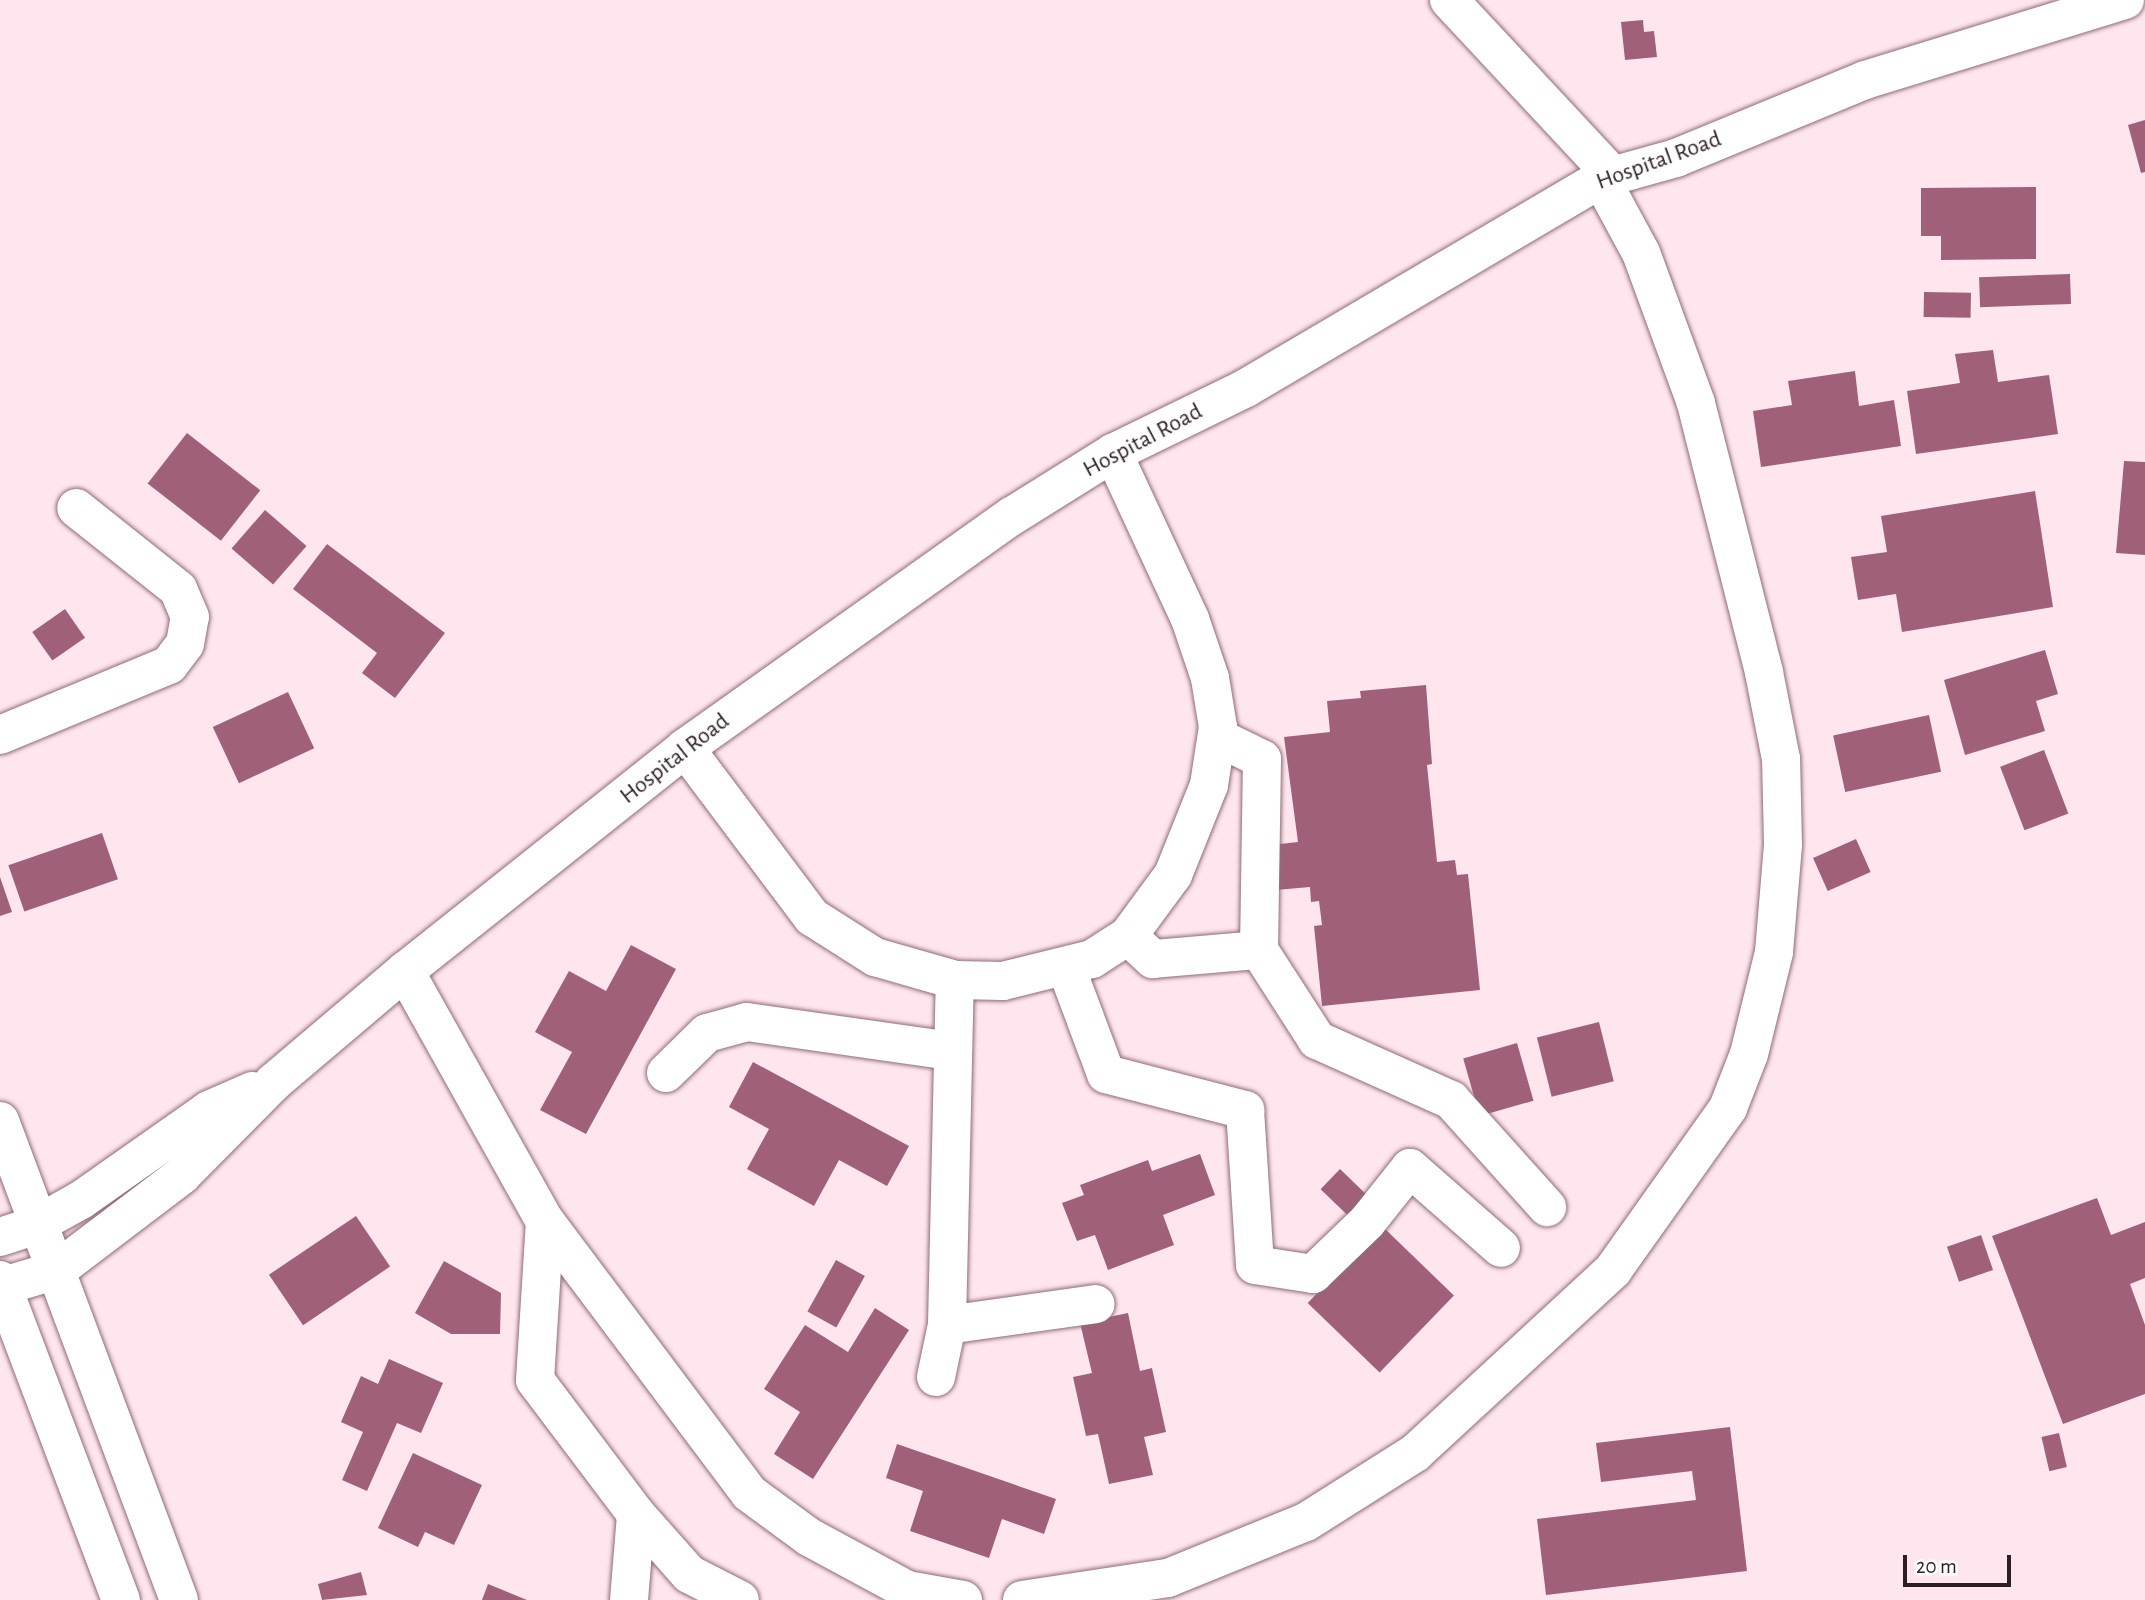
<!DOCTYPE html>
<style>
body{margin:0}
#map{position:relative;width:2145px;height:1600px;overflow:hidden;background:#ffe6ee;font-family:"Alegreya Sans",sans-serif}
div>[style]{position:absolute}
.building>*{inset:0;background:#a0607a;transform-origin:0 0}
.roads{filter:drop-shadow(0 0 2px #8f6b78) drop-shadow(0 0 2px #8f6b78)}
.minor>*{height:38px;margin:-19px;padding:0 19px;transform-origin:19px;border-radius:19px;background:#fff}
span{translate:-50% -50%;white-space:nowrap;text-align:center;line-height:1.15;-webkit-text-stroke:5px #fff;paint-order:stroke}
.street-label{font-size:24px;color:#2d1e23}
.scale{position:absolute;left:1903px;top:1555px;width:108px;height:32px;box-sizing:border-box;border:4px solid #2d1e23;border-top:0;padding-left:9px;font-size:21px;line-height:24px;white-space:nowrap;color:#2d1e23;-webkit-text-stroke:5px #fff;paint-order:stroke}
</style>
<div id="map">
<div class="building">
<i style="clip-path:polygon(1643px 20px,1644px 32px,1654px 31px,1657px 57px,1625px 60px,1621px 22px)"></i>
<i style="clip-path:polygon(2145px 120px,2145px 172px,2141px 173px,2128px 125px)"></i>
<i style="clip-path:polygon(2036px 187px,2036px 259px,1941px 260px,1941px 236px,1921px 236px,1921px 188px)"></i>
<i style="left:2070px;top:274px;width:30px;height:91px;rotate:88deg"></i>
<i style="left:1924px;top:292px;width:47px;height:25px;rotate:1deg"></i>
<i style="clip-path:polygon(1993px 350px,1998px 382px,2049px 375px,2058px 434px,1916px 454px,1907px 391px,1960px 383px,1955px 354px)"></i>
<i style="clip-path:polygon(1855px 371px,1859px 406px,1894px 400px,1901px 446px,1761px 467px,1753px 411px,1792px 405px,1788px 381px)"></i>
<i style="left:187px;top:433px;width:93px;height:64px;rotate:38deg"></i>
<i style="clip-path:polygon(2124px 461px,2145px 462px,2145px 555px,2116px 553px)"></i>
<i style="clip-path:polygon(2035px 491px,2053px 607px,1902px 632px,1896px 594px,1858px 600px,1851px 557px,1887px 552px,1881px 516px)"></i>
<i style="left:265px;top:510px;width:55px;height:51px;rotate:41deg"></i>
<i style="clip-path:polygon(327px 544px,445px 633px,395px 698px,362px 673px,377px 653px,293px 589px)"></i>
<i style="left:65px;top:609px;width:35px;height:40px;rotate:55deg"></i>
<i style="clip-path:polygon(2045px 650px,2058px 694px,2036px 701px,2045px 731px,1965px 755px,1944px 680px)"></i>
<i style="clip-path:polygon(1426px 685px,1432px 764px,1427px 765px,1437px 862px,1455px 860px,1457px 875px,1468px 874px,1480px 990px,1322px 1006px,1314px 926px,1322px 925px,1319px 901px,1311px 902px,1310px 887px,1276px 890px,1271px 845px,1298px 842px,1284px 737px,1330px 732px,1327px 701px,1361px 698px,1360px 691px)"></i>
<i style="left:288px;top:692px;width:62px;height:83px;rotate:65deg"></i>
<i style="left:1929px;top:715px;width:58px;height:98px;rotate:78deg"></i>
<i style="left:2044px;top:750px;width:68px;height:47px;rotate:69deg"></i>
<i style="left:102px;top:833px;width:49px;height:99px;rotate:71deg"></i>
<i style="left:1856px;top:839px;width:36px;height:47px;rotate:66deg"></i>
<i style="clip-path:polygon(0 877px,12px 912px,0 916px)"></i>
<i style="clip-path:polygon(631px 945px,676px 969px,586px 1134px,540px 1110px,572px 1052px,535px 1032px,569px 971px,606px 991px)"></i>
<i style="left:1599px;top:1022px;width:61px;height:64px;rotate:76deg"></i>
<i style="left:1517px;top:1043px;width:60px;height:56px;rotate:74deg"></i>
<i style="clip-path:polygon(753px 1062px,909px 1146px,887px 1186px,839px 1160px,814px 1206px,747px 1169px,769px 1129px,729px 1107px)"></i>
<i style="clip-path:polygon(1200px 1154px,1215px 1195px,1163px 1215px,1174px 1245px,1108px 1270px,1095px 1235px,1077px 1241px,1062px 1203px,1084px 1195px,1080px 1185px,1148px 1160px,1152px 1171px)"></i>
<i style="left:1340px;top:1169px;width:46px;height:28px;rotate:44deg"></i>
<i style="clip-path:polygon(2097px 1198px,2111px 1235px,2145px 1222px,2145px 1278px,2130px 1284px,2145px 1325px,2145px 1394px,2063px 1424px,1992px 1236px)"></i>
<i style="left:356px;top:1216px;width:61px;height:105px;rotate:56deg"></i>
<i style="left:1382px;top:1226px;width:100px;height:107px;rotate:44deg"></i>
<i style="left:1981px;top:1235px;width:37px;height:36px;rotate:71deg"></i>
<i style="left:836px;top:1260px;width:33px;height:59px;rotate:29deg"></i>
<i style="clip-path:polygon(444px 1261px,501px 1293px,500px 1334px,451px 1334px,415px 1313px)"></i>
<i style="clip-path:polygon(875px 1308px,909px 1330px,813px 1479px,774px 1454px,800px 1412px,764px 1389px,805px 1325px,848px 1352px)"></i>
<i style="clip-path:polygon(1128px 1313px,1140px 1371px,1152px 1368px,1166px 1432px,1144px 1437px,1153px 1475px,1109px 1484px,1098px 1434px,1086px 1436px,1073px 1377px,1092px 1373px,1080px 1323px)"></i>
<i style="clip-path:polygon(389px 1359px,443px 1383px,421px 1433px,397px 1423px,367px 1491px,342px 1480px,363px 1432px,341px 1422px,361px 1376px,378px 1384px)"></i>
<i style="clip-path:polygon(1730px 1427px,1747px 1571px,1546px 1595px,1537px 1519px,1696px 1500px,1692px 1471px,1601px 1482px,1596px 1443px)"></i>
<i style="left:2059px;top:1433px;width:35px;height:18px;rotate:77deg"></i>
<i style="clip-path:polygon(897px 1444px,1056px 1499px,1044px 1534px,1002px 1519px,989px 1558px,910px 1531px,923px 1491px,886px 1478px)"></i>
<i style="clip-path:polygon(413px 1453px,482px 1485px,454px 1545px,425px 1532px,418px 1547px,378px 1528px)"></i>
<i style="clip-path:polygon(361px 1572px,367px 1595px,322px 1600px,318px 1584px)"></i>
<i style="clip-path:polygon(488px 1584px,527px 1600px,482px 1600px)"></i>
</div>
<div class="roads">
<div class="minor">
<i style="left:1449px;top:0;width:239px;rotate:47deg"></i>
<i style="left:0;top:735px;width:183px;rotate:-22.5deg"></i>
<i style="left:169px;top:665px;width:26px;rotate:-53deg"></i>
<i style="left:185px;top:644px;width:27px;rotate:-80deg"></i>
<i style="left:190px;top:617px;width:30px;rotate:-113deg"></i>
<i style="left:178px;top:589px;width:130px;rotate:-141.5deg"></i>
<i style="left:685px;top:748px;width:211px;rotate:53.1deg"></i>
<i style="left:812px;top:917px;width:75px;rotate:32.4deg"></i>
<i style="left:875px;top:957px;width:83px;rotate:16deg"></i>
<i style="left:955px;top:980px;width:48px;rotate:1.2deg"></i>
<i style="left:1003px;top:981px;width:92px;rotate:-13.9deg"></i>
<i style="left:1092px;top:959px;width:43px;rotate:-32.6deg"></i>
<i style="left:1128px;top:936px;width:76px;rotate:-53.6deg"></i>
<i style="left:1173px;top:875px;width:97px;rotate:-68.2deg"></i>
<i style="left:1209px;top:785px;width:59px;rotate:-81.2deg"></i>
<i style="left:1218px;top:727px;width:50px;rotate:-99.3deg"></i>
<i style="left:1210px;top:678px;width:62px;rotate:-108.7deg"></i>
<i style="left:1190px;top:619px;width:183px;rotate:-114.9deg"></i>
<i style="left:1128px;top:936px;width:34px;rotate:43deg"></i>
<i style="left:1153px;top:959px;width:106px;rotate:-4.9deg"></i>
<i style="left:1259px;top:950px;width:191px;rotate:-89.1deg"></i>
<i style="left:1262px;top:759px;width:50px;rotate:-153.9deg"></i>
<i style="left:1259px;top:950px;width:107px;rotate:57.2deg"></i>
<i style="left:1317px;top:1040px;width:147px;rotate:24.1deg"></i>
<i style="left:1451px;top:1100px;width:144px;rotate:48.1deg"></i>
<i style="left:1066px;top:967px;width:114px;rotate:69.5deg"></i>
<i style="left:1106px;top:1074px;width:144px;rotate:14.5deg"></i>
<i style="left:1245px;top:1110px;width:155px;rotate:86.3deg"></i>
<i style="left:1255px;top:1265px;width:59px;rotate:8.8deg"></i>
<i style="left:1313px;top:1274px;width:75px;rotate:-43.9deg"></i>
<i style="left:1367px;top:1222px;width:69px;rotate:-51.5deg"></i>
<i style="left:1410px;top:1168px;width:121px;rotate:41.3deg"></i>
<i style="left:405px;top:971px;width:287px;rotate:60.8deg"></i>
<i style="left:545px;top:1221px;width:340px;rotate:53.1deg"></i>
<i style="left:749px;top:1493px;width:74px;rotate:36.3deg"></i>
<i style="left:809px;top:1537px;width:111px;rotate:28.4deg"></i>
<i style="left:907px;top:1590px;width:57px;rotate:10.1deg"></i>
<i style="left:666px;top:1073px;width:57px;rotate:-44.3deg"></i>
<i style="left:707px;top:1033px;width:41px;rotate:-15.4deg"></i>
<i style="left:747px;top:1022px;width:207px;rotate:8.1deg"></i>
<i style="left:0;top:1121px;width:511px;rotate:69.51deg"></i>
<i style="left:545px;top:1221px;width:159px;rotate:93.6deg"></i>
<i style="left:535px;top:1380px;width:168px;rotate:53deg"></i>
<i style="left:636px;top:1514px;width:80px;rotate:48.5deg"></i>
<i style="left:689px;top:1574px;width:57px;rotate:27deg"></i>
<i style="left:0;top:1237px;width:38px;rotate:-18deg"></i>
<i style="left:36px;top:1225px;width:51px;rotate:-29.1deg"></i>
<i style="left:81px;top:1200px;width:156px;rotate:-35.1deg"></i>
<i style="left:209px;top:1110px;width:47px;rotate:-23.8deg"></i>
<i style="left:0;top:1280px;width:342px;rotate:69.3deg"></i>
<i style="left:0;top:1287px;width:59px;rotate:-16.6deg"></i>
<i style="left:57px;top:1270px;width:157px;rotate:-37.2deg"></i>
<i style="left:182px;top:1175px;width:131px;rotate:-45.3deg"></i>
<i style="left:274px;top:1082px;width:172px;rotate:-40.3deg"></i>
<i style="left:405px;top:971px;width:358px;rotate:-38.5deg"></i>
<i style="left:685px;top:748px;width:401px;rotate:-35.4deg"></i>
<i style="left:1012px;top:516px;width:119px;rotate:-32deg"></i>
<i style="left:1113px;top:453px;width:148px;rotate:-26deg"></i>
<i style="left:1246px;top:388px;width:412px;rotate:-30.5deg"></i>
<i style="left:1601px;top:179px;width:78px;rotate:-15.6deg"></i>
<i style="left:1676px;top:158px;width:204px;rotate:-22.4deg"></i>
<i style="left:1865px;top:80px;width:272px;rotate:-17.1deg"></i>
<i style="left:947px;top:1325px;width:150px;rotate:-8deg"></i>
<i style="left:936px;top:1377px;width:53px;rotate:-78.1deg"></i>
<i style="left:947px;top:1325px;width:345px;rotate:-88.7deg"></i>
<i style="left:629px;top:1600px;width:86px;rotate:-85.3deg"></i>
<i style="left:1022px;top:1600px;width:148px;rotate:-8.6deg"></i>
<i style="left:1168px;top:1578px;width:149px;rotate:-22.1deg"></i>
<i style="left:1306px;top:1522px;width:129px;rotate:-32.3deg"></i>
<i style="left:1415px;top:1453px;width:270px;rotate:-42.7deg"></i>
<i style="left:1613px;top:1270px;width:199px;rotate:-54.6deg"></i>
<i style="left:1728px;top:1108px;width:58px;rotate:-68.7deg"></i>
<i style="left:1749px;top:1054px;width:105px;rotate:-76.2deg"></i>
<i style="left:1774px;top:952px;width:107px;rotate:-85.2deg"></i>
<i style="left:1783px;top:845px;width:86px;rotate:-91.3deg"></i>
<i style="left:1781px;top:759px;width:89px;rotate:-101.1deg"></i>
<i style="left:1764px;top:672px;width:277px;rotate:-104.2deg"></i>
<i style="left:1696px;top:403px;width:160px;rotate:-110.1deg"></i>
<i style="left:1641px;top:253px;width:84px;rotate:-118.4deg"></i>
</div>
</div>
<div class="street-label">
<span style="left:1659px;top:161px;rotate:-20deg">Hospital Road</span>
<span style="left:1143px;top:441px;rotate:-28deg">Hospital Road</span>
<span style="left:675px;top:759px;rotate:-38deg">Hospital Road</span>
</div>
<div class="scale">20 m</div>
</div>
